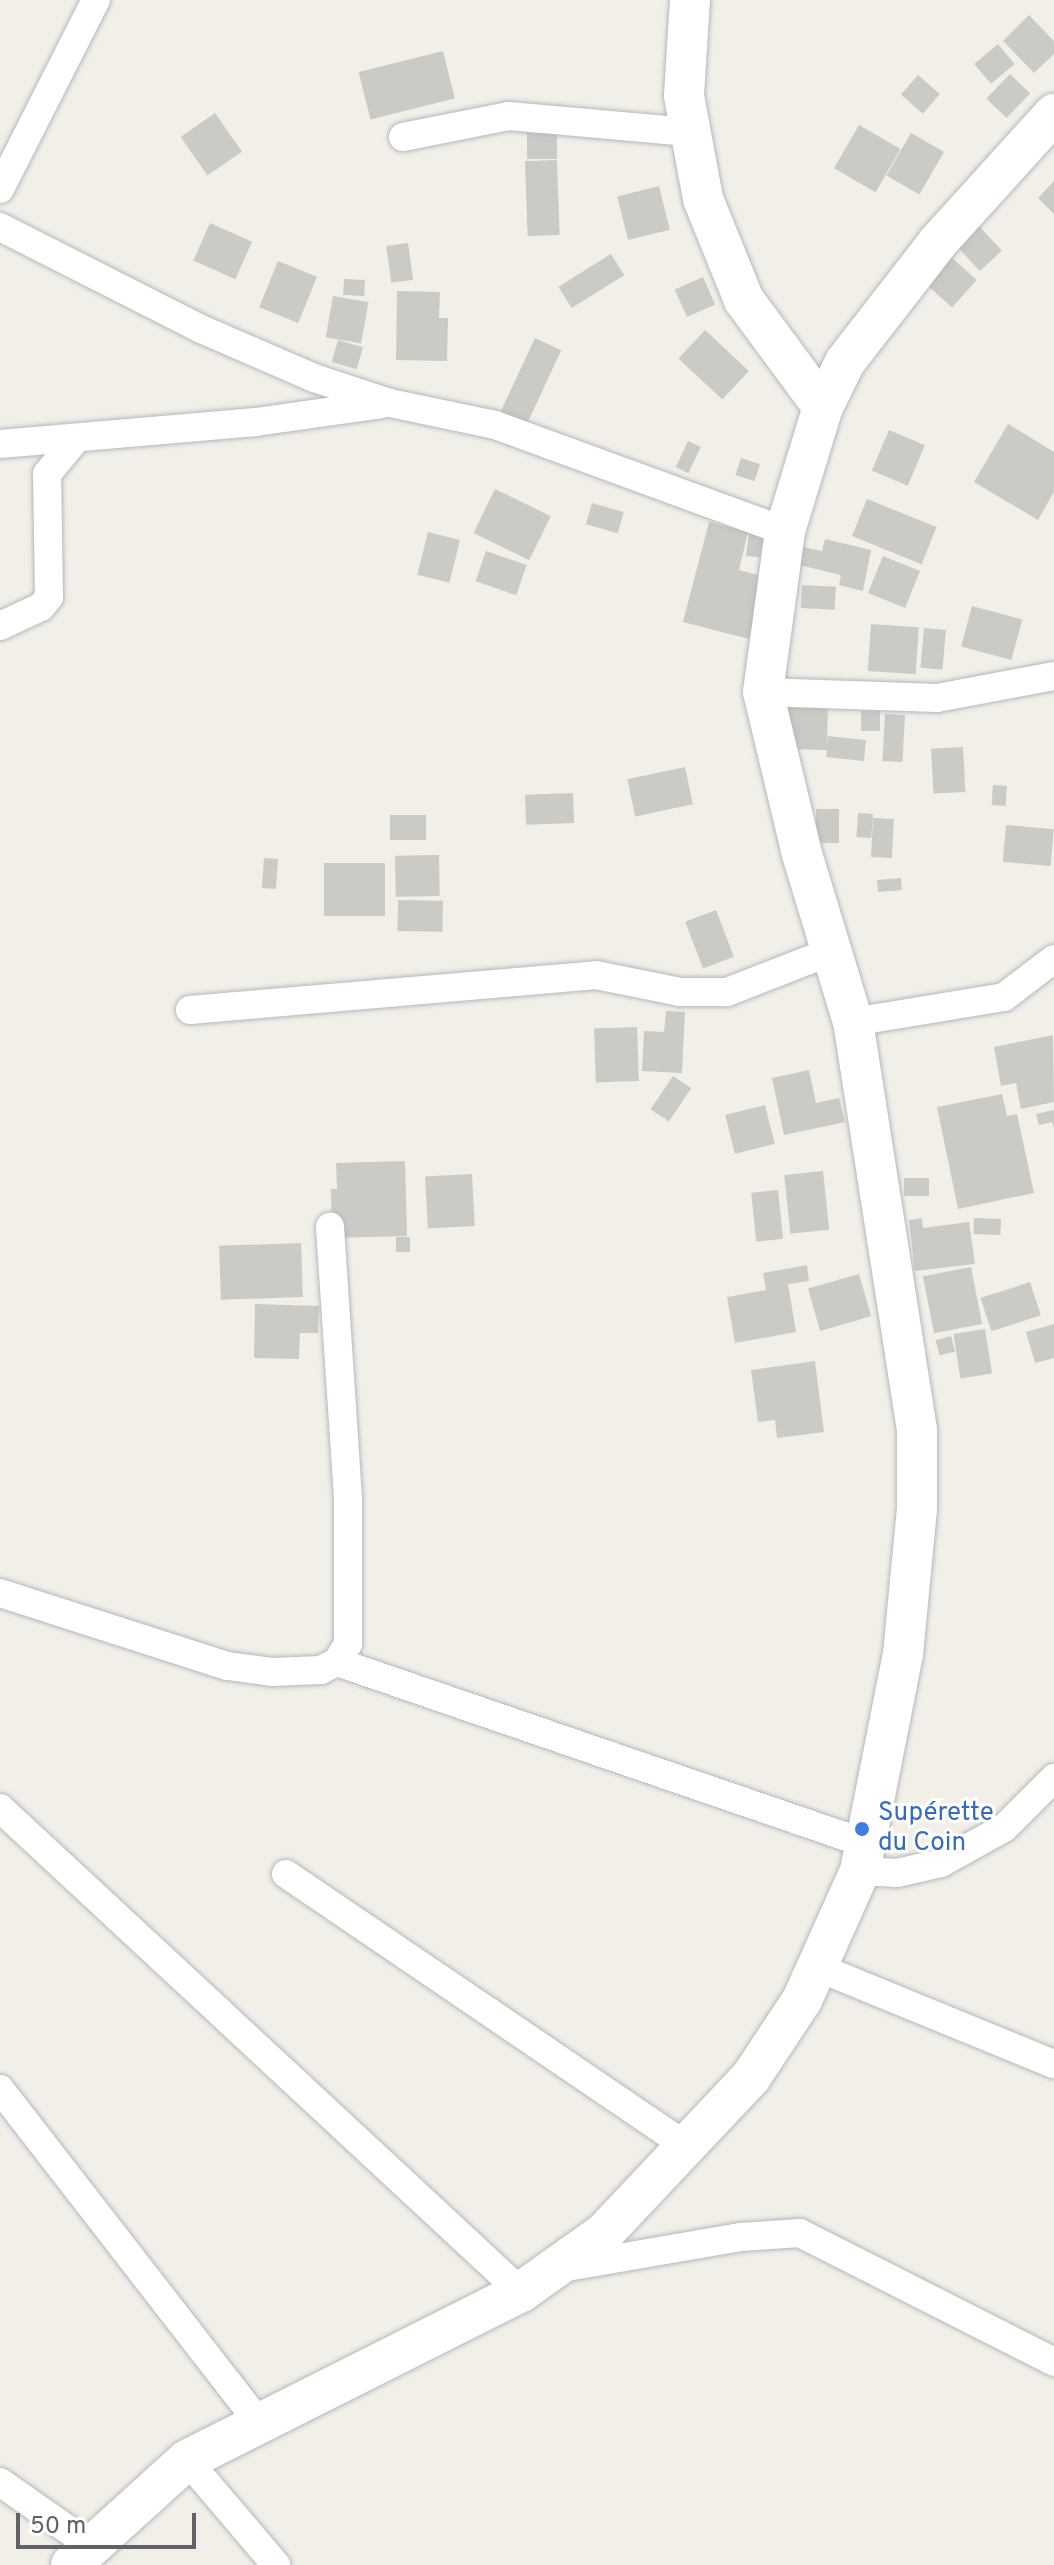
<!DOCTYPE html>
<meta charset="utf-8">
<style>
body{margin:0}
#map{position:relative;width:1054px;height:2565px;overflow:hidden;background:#f1efe8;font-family:Overpass,sans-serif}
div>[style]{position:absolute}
.building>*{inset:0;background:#cccac5;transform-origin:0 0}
.roads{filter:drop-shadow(0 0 2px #b5b8bc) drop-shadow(0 0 2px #b5b8bc)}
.street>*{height:28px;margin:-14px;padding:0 14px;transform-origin:14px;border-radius:14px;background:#fff}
.secondary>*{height:40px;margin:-20px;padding:0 20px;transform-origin:20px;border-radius:20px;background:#fff}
.dots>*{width:22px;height:22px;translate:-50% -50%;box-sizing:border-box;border:4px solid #fff;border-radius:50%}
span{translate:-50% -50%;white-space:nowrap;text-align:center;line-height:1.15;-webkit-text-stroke:6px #fff;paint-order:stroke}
.shop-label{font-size:26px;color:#366cbe}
.left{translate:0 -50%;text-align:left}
.scale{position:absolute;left:16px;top:2513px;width:180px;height:36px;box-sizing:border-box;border:4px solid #5f6368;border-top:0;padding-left:10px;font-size:24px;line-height:28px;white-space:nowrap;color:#5f6368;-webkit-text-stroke:6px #fff;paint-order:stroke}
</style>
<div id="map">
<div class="building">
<i style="clip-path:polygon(1029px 15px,1054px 41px,1054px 54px,1034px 73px,1003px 41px)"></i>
<i style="left:998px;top:44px;width:26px;height:31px;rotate:50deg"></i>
<i style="left:443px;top:51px;width:49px;height:87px;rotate:76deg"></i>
<i style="left:1010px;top:74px;width:28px;height:34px;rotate:44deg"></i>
<i style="left:918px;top:75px;width:29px;height:26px;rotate:41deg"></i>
<i style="left:215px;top:113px;width:47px;height:42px;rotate:55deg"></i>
<i style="left:859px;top:125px;width:48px;height:50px;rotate:30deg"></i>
<i style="left:527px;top:133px;width:30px;height:26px"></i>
<i style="left:911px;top:133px;width:38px;height:49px;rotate:30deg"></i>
<i style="left:557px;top:160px;width:75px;height:32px;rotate:88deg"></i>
<i style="clip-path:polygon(1054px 181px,1054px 214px,1038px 198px)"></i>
<i style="left:659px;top:186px;width:45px;height:43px;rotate:76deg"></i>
<i style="left:210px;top:223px;width:46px;height:41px;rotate:24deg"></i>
<i style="left:978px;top:225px;width:35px;height:30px;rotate:47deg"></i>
<i style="left:408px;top:243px;width:37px;height:22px;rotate:82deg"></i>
<i style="left:611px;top:254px;width:25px;height:62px;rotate:58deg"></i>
<i style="left:950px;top:256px;width:36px;height:37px;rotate:42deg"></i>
<i style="left:278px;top:261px;width:42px;height:50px;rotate:22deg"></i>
<i style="left:703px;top:277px;width:30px;height:31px;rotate:66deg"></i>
<i style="left:344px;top:279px;width:21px;height:16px;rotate:3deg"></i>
<i style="clip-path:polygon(397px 291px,440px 292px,439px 318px,448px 318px,447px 361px,396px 360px)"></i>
<i style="left:333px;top:296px;width:36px;height:42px;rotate:10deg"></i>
<i style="left:705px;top:330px;width:60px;height:39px;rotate:43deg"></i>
<i style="left:535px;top:338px;width:29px;height:82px;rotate:25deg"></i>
<i style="left:338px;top:340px;width:26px;height:23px;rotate:16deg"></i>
<i style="clip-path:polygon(1008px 424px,1054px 452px,1054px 492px,1038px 520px,974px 482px)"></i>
<i style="left:889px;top:430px;width:39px;height:44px;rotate:23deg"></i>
<i style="left:688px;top:441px;width:14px;height:29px;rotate:25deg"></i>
<i style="left:741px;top:458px;width:20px;height:18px;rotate:18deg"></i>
<i style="left:495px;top:489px;width:62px;height:49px;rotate:26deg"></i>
<i style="left:867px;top:499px;width:75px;height:40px;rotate:22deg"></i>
<i style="left:592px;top:503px;width:33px;height:22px;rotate:16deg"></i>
<i style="clip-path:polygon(709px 522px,748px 532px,739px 570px,765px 577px,749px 639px,683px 622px)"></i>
<i style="left:428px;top:532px;width:33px;height:44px;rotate:14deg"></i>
<i style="left:749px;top:533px;width:15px;height:23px;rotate:8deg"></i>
<i style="clip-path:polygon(825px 539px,871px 550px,863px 591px,839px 585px,841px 575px,799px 565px,803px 547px,822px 551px)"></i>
<i style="left:486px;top:551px;width:43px;height:32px;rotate:19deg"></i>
<i style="left:883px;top:556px;width:40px;height:40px;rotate:22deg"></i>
<i style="left:802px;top:585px;width:34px;height:23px;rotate:3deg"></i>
<i style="left:972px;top:606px;width:52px;height:42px;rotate:15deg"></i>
<i style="left:871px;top:624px;width:48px;height:47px;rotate:4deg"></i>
<i style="left:924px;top:628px;width:22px;height:40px;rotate:5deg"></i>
<i style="clip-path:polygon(788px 702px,828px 703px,827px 745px,828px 736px,866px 740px,864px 761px,826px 757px,827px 750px,787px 749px)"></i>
<i style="left:861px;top:711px;width:19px;height:20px"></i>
<i style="left:885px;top:714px;width:20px;height:47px;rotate:3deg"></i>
<i style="left:963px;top:747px;width:45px;height:32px;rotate:87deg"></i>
<i style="left:685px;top:767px;width:38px;height:59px;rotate:78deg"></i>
<i style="left:993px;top:785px;width:14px;height:20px;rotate:4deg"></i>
<i style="left:573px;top:793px;width:30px;height:48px;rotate:88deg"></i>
<i style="left:816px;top:809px;width:23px;height:34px"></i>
<i style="left:858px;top:813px;width:15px;height:24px;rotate:4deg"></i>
<i style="left:390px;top:815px;width:36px;height:25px"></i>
<i style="left:873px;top:818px;width:21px;height:39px;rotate:3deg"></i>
<i style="left:1006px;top:825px;width:48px;height:37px;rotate:5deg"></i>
<i style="left:439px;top:855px;width:41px;height:44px;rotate:89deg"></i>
<i style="left:264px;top:858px;width:14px;height:30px;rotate:4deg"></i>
<i style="left:385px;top:863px;width:53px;height:61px;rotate:90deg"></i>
<i style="left:901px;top:878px;width:12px;height:24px;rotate:85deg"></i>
<i style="left:398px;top:900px;width:45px;height:31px;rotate:1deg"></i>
<i style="left:716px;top:910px;width:50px;height:33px;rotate:69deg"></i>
<i style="clip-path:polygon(666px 1011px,685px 1012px,682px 1073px,642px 1071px,644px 1031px,664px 1032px)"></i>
<i style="left:637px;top:1027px;width:54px;height:43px;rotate:88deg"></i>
<i style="clip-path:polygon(1053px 1035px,1054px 1102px,1021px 1109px,1016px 1083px,1001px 1086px,994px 1047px)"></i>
<i style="clip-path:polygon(809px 1070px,816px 1103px,839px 1098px,845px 1122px,784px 1135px,772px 1078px)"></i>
<i style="left:673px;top:1076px;width:22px;height:40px;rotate:34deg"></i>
<i style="clip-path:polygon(1002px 1094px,1007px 1116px,1017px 1114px,1034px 1193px,958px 1209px,937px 1107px)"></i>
<i style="left:765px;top:1105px;width:40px;height:41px;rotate:76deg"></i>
<i style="clip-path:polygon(1054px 1110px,1054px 1128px,1052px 1122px,1039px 1125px,1036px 1114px)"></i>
<i style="clip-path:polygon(405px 1161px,407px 1236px,332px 1238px,331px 1189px,337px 1189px,336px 1163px)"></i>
<i style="left:823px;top:1171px;width:59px;height:39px;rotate:84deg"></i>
<i style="left:472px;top:1174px;width:52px;height:47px;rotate:87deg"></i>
<i style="left:904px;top:1178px;width:25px;height:18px"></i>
<i style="left:778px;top:1190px;width:49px;height:27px;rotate:84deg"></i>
<i style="clip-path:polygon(922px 1218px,923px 1228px,969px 1222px,975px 1264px,915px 1271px,909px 1220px)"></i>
<i style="left:974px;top:1218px;width:27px;height:16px;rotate:2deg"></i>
<i style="left:396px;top:1237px;width:14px;height:15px"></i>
<i style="left:301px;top:1243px;width:54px;height:82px;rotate:88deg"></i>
<i style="clip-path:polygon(807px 1265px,809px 1281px,788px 1284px,796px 1332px,735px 1343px,727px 1297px,766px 1290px,763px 1273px)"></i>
<i style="left:971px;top:1267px;width:58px;height:49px;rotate:79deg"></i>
<i style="left:859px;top:1274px;width:44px;height:53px;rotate:74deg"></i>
<i style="left:1030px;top:1282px;width:35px;height:52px;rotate:72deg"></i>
<i style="clip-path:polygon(255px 1304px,319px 1306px,318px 1333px,300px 1333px,299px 1359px,254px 1358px)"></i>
<i style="clip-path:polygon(1054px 1324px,1054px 1358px,1035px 1363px,1026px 1332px)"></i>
<i style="left:985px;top:1329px;width:45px;height:32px;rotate:81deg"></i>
<i style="left:951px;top:1336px;width:16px;height:16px;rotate:75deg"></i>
<i style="clip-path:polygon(815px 1361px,824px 1432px,777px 1438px,775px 1420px,758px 1422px,751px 1370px)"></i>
</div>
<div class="roads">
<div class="street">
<i style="left:403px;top:137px;width:108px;rotate:-11.2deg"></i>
<i style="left:509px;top:116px;width:180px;rotate:5.1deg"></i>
<i style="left:0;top:189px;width:212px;rotate:-63.1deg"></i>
<i style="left:0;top:227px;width:225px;rotate:26.9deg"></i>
<i style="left:201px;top:329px;width:123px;rotate:23.4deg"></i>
<i style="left:314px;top:378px;width:80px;rotate:18.2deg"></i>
<i style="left:390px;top:403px;width:107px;rotate:11.8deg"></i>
<i style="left:495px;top:425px;width:309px;rotate:20.1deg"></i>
<i style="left:0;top:444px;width:257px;rotate:-4.9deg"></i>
<i style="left:256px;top:422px;width:127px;rotate:-8.1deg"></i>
<i style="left:0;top:626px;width:45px;rotate:-24.9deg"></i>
<i style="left:41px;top:607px;width:13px;rotate:-51deg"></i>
<i style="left:49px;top:597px;width:123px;rotate:-90.9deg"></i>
<i style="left:47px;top:474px;width:45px;rotate:-50.4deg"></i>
<i style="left:763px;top:692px;width:174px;rotate:2deg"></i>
<i style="left:937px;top:698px;width:119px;rotate:-10.6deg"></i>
<i style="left:190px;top:1010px;width:408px;rotate:-4.9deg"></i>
<i style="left:596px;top:975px;width:86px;rotate:11.4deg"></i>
<i style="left:680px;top:992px;width:47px"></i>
<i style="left:727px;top:992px;width:116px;rotate:-21.3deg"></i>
<i style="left:853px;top:1022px;width:153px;rotate:-9.4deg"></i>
<i style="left:1004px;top:997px;width:63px;rotate:-37.2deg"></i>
<i style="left:0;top:1593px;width:239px;rotate:17.8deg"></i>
<i style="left:228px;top:1666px;width:44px;rotate:7.8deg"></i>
<i style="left:272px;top:1672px;width:49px;rotate:-2.3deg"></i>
<i style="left:321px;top:1670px;width:18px;rotate:-27deg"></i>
<i style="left:337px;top:1662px;width:21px;rotate:-59deg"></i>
<i style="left:348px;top:1644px;width:146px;rotate:-90deg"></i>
<i style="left:348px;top:1498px;width:272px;rotate:-93.8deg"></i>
<i style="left:337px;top:1662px;width:560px;rotate:18.95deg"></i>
<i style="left:0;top:1808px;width:711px;rotate:42.89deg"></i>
<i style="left:860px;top:1871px;width:37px;rotate:3deg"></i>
<i style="left:897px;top:1873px;width:45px;rotate:-12.8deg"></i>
<i style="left:941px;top:1863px;width:72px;rotate:-29.1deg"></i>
<i style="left:1004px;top:1828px;width:71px;rotate:-45deg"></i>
<i style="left:286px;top:1874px;width:487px;rotate:34.2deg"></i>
<i style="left:817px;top:1967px;width:256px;rotate:22.3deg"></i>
<i style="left:0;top:2089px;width:421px;rotate:52.2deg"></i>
<i style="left:561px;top:2268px;width:183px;rotate:-9.8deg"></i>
<i style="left:741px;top:2237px;width:59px;rotate:-3.9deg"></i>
<i style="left:800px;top:2233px;width:285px;rotate:26.9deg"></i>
<i style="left:187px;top:2460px;width:138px;rotate:49.7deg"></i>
<i style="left:0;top:2482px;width:111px;rotate:35.1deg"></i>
</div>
<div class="secondary">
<i style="left:690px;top:0;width:96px;rotate:93.6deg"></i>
<i style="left:684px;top:96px;width:105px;rotate:79.5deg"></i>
<i style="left:703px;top:199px;width:109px;rotate:67.9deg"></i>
<i style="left:744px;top:300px;width:133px;rotate:53.6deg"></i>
<i style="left:71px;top:2565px;width:156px;rotate:-42.2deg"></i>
<i style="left:187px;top:2460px;width:374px;rotate:-26.7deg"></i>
<i style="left:521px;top:2292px;width:102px;rotate:-35.4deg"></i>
<i style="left:604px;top:2233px;width:214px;rotate:-46.7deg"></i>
<i style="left:751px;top:2077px;width:92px;rotate:-56.5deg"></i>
<i style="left:802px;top:2000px;width:141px;rotate:-65.8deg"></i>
<i style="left:860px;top:1871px;width:221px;rotate:-78.8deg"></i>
<i style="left:903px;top:1654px;width:146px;rotate:-84.5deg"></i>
<i style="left:917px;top:1509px;width:79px;rotate:-90deg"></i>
<i style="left:917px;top:1430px;width:413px;rotate:-98.9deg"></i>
<i style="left:853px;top:1022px;width:176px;rotate:-106.9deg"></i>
<i style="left:802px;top:854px;width:167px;rotate:-103.5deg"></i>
<i style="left:763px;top:692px;width:162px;rotate:-82.2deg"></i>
<i style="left:785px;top:531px;width:130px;rotate:-73deg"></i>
<i style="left:823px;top:407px;width:50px;rotate:-63.9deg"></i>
<i style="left:845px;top:362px;width:152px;rotate:-52.2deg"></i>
<i style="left:938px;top:242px;width:173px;rotate:-47.8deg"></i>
</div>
</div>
<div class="dots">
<i style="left:862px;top:1829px;background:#3f7fe0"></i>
</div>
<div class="shop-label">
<span class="left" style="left:878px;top:1829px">Supérette<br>du Coin</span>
</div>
<div class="scale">50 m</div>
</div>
